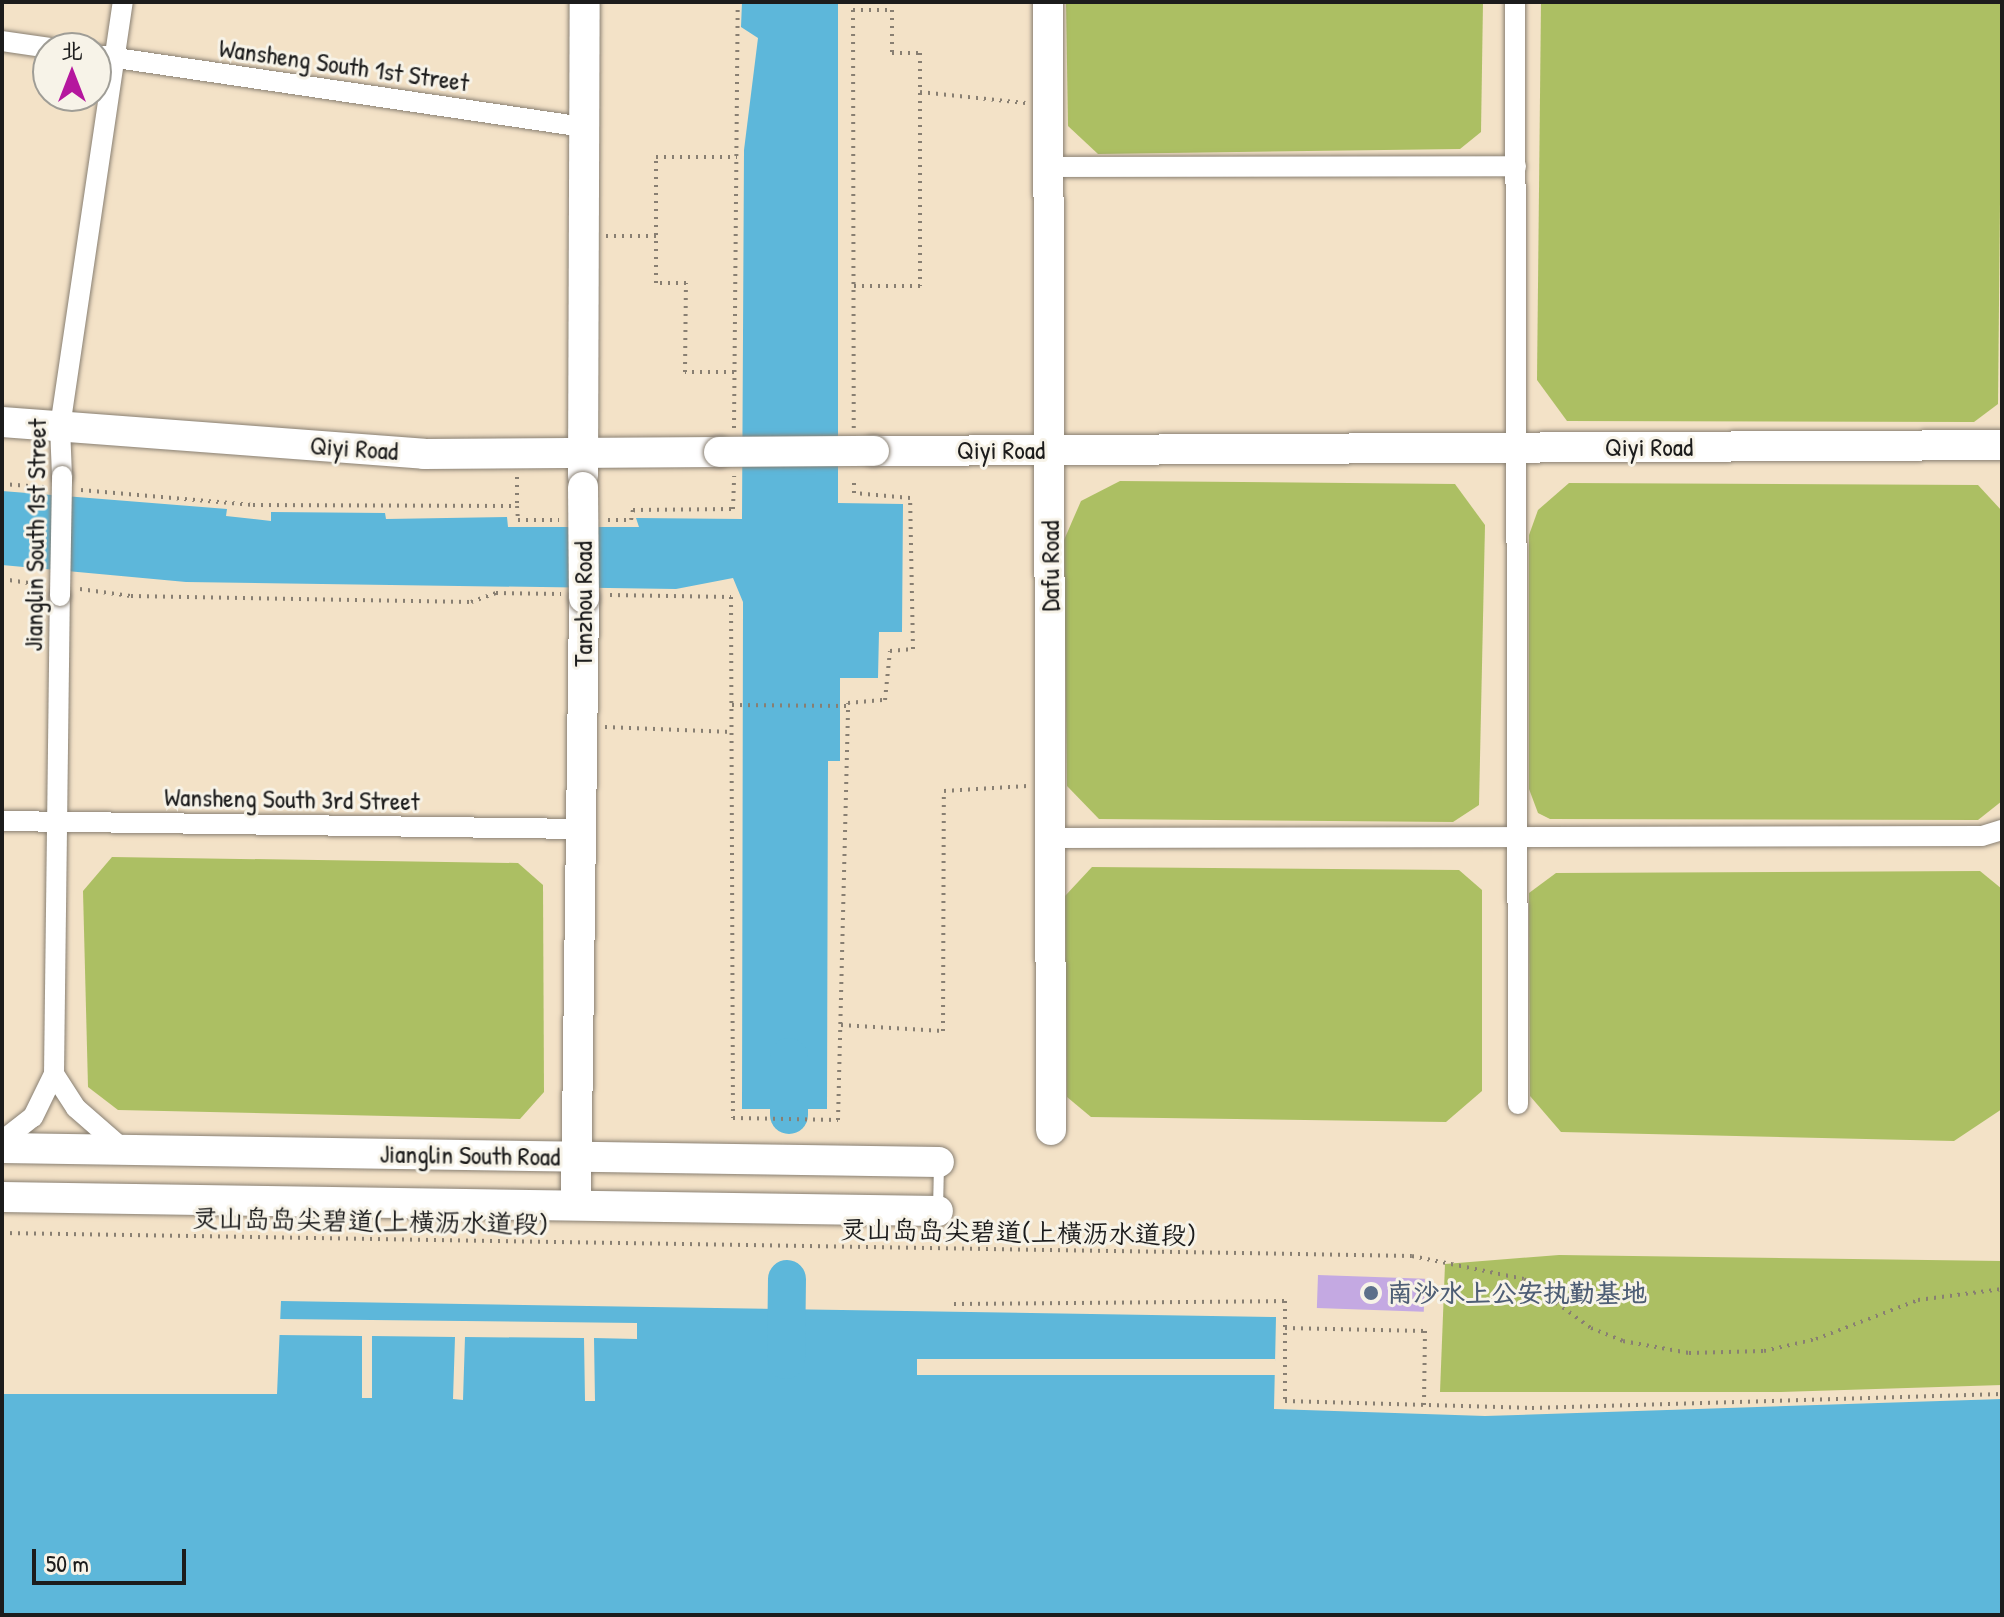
<!DOCTYPE html>
<meta charset="utf-8">
<style>
body{margin:0}
#map{position:relative;width:2004px;height:1617px;overflow:hidden;background:#f3e2c7;font-family:"Patrick Hand","LXGW WenKai TC",sans-serif}
div>[style]{position:absolute}
.green>*{inset:0;background:#acbf63}
.water>*{inset:0;background:#5db7da}
.pier>*{inset:0;background:#f3e2c7;transform-origin:0 0}
.river>*{height:38px;margin:-19px;padding:0 19px;transform-origin:19px;border-radius:19px;background:#5db7da}
.building>*{inset:0;background:#c4a9e2;transform-origin:0 0}
.path>*{height:4px;margin-top:-2px;transform-origin:0;background:repeating-linear-gradient(90deg,#887f72 0 2px,transparent 0 8px)}
.roads{filter:drop-shadow(0 0 2px #887f72) drop-shadow(0 0 2px #887f72)}
.lane>*{height:10px;margin:-5px;padding:0 5px;transform-origin:5px;border-radius:5px;background:#fff}
.street>*{height:20px;margin:-10px;padding:0 10px;transform-origin:10px;border-radius:10px;background:#fff}
.secondary>*{height:30px;margin:-15px;padding:0 15px;transform-origin:15px;border-radius:15px;background:#fff}
.bridges{filter:drop-shadow(0 0 2px #887f72) drop-shadow(0 0 2px #887f72)}
.street-bridge>*{height:20px;margin:-10px;padding:0 10px;transform-origin:10px;border-radius:10px;background:#fff}
.secondary-bridge>*{height:30px;margin:-15px;padding:0 15px;transform-origin:15px;border-radius:15px;background:#fff}
.dots>*{width:22px;height:22px;translate:-50% -50%;box-sizing:border-box;border:4px solid #f7f3e8;border-radius:50%}
span{translate:-50% -50%;white-space:nowrap;text-align:center;line-height:1.15;-webkit-text-stroke:6px #f7f3e8;paint-order:stroke}
.street-label{font-size:26px;color:#1c1c1c}
.service-label{font-size:26px;color:#4e5e75;font-weight:700}
.left{translate:0 -50%;text-align:left}
.frame{position:absolute;inset:0;border:4px solid #1c1c1c;pointer-events:none}
.north{position:absolute;left:32px;top:32px;width:80px;height:80px;box-sizing:border-box;background:#f7f3e8;border:2px solid #9f9d96;border-radius:50%;rotate:0deg;font-size:22px;font-weight:700;line-height:32px;text-align:center;color:#1c1c1c}
.north::after{content:'';display:block;margin:auto;width:28px;height:36px;background:#b5179e;clip-path:polygon(50% 0,100% 100%,50% 72%,0 100%)}
.scale{position:absolute;left:32px;top:1549px;width:154px;height:36px;box-sizing:border-box;border:4px solid #1c1c1c;border-top:0;padding-left:10px;font-size:24px;line-height:28px;white-space:nowrap;color:#1c1c1c;-webkit-text-stroke:6px #f7f3e8;paint-order:stroke}
</style>
<div id="map">
<div class="green">
<i style="clip-path:polygon(1066px 2px,1483px 2px,1481px 132px,1460px 149px,1098px 154px,1068px 126px)"></i>
<i style="clip-path:polygon(1541px 2px,2002px 2px,1998px 404px,1974px 422px,1567px 421px,1537px 380px)"></i>
<i style="clip-path:polygon(1120px 481px,1455px 484px,1485px 525px,1479px 805px,1453px 822px,1099px 819px,1067px 786px,1064px 540px,1081px 501px)"></i>
<i style="clip-path:polygon(1569px 483px,1978px 485px,2002px 511px,2002px 801px,1978px 820px,1550px 819px,1538px 813px,1529px 789px,1529px 535px,1538px 510px)"></i>
<i style="clip-path:polygon(112px 857px,518px 863px,543px 885px,544px 1092px,520px 1119px,118px 1110px,88px 1087px,83px 891px)"></i>
<i style="clip-path:polygon(1092px 867px,1459px 870px,1482px 890px,1482px 1091px,1446px 1122px,1091px 1117px,1067px 1097px,1065px 896px)"></i>
<i style="clip-path:polygon(1980px 871px,2002px 889px,2002px 1109px,1954px 1141px,1561px 1132px,1530px 1096px,1529px 893px,1556px 873px)"></i>
<i style="clip-path:polygon(1559px 1255px,2002px 1261px,2002px 1385px,1781px 1392px,1440px 1392px,1445px 1264px)"></i>
</div>
<div class="water">
<i style="clip-path:polygon(742px 2px,838px 2px,838px 503px,903px 504px,902px 632px,879px 632px,878px 678px,840px 678px,840px 761px,828px 761px,827px 1109px,742px 1109px,743px 602px,733px 578px,676px 589px,186px 582px,2px 565px,2px 491px,227px 509px,226px 516px,271px 521px,271px 512px,385px 513px,386px 519px,507px 517px,508px 527px,639px 527px,636px 518px,742px 519px,744px 150px,758px 38px,741px 27px)"></i>
<i style="clip-path:polygon(281px 1301px,1276px 1317px,1274px 1409px,1485px 1416px,2002px 1399px,2002px 1615px,2px 1615px,2px 1394px,277px 1394px)"></i>
</div>
<div class="pier">
<i style="clip-path:polygon(279px 1319px,637px 1323px,637px 1339px,594px 1338px,595px 1401px,585px 1401px,584px 1338px,465px 1337px,463px 1400px,453px 1399px,455px 1337px,372px 1336px,372px 1398px,362px 1398px,362px 1336px,279px 1335px)"></i>
<i style="left:917px;top:1359px;width:358px;height:16px"></i>
</div>
<div class="river">
<i style="left:789px;top:1115px;width:58px;rotate:-90deg"></i>
<i style="left:786px;top:1360px;width:81px;rotate:-89.3deg"></i>
</div>
<div class="building">
<i style="left:1318px;top:1275px;width:107px;height:33px;rotate:2deg"></i>
</div>
<div class="path">
<i style="left:853px;top:2px;width:426px;rotate:89.9deg"></i>
<i style="left:853px;top:10px;width:39px"></i>
<i style="left:892px;top:10px;width:43px;rotate:90deg"></i>
<i style="left:892px;top:53px;width:28px"></i>
<i style="left:920px;top:53px;width:233px;rotate:90deg"></i>
<i style="left:920px;top:286px;width:66px;rotate:180deg"></i>
<i style="left:920px;top:92px;width:106px;rotate:6deg"></i>
<i style="left:606px;top:236px;width:50px"></i>
<i style="left:734px;top:372px;width:49px;rotate:180deg"></i>
<i style="left:685px;top:372px;width:89px;rotate:-89.4deg"></i>
<i style="left:686px;top:283px;width:30px;rotate:180deg"></i>
<i style="left:656px;top:283px;width:126px;rotate:-90deg"></i>
<i style="left:656px;top:157px;width:81px"></i>
<i style="left:734px;top:428px;width:426px;rotate:-89.5deg"></i>
<i style="left:517px;top:477px;width:29px;rotate:90deg"></i>
<i style="left:2px;top:484px;width:42px;rotate:4.1deg"></i>
<i style="left:81px;top:490px;width:173px;rotate:5deg"></i>
<i style="left:253px;top:505px;width:264px;rotate:0.2deg"></i>
<i style="left:517px;top:506px;width:14px;rotate:86deg"></i>
<i style="left:518px;top:520px;width:41px"></i>
<i style="left:608px;top:520px;width:23px"></i>
<i style="left:631px;top:520px;width:10px;rotate:-79deg"></i>
<i style="left:633px;top:510px;width:100px;rotate:-0.6deg"></i>
<i style="left:733px;top:509px;width:33px;rotate:-88deg"></i>
<i style="left:2px;top:579px;width:41px;rotate:8.3deg"></i>
<i style="left:80px;top:589px;width:51px;rotate:7.8deg"></i>
<i style="left:131px;top:596px;width:340px;rotate:1deg"></i>
<i style="left:471px;top:602px;width:27px;rotate:-20deg"></i>
<i style="left:496px;top:593px;width:65px;rotate:0.9deg"></i>
<i style="left:610px;top:595px;width:121px;rotate:0.9deg"></i>
<i style="left:731px;top:597px;width:521px;rotate:89.78deg"></i>
<i style="left:733px;top:1118px;width:105px;rotate:1.1deg"></i>
<i style="left:838px;top:1120px;width:417px;rotate:-88.6deg"></i>
<i style="left:848px;top:703px;width:37px;rotate:-5deg"></i>
<i style="left:885px;top:700px;width:49px;rotate:-84.2deg"></i>
<i style="left:890px;top:651px;width:23px;rotate:-5deg"></i>
<i style="left:913px;top:649px;width:151px;rotate:-91.1deg"></i>
<i style="left:910px;top:498px;width:56px;rotate:-174.9deg"></i>
<i style="left:854px;top:493px;width:16px;rotate:-90deg"></i>
<i style="left:732px;top:705px;width:116px;rotate:0.5deg"></i>
<i style="left:605px;top:727px;width:127px;rotate:2.3deg"></i>
<i style="left:841px;top:1025px;width:102px;rotate:3.4deg"></i>
<i style="left:943px;top:1031px;width:240px;rotate:-89.8deg"></i>
<i style="left:944px;top:791px;width:83px;rotate:-3.4deg"></i>
<i style="left:2px;top:1233px;width:1410px;rotate:0.93deg"></i>
<i style="left:1412px;top:1256px;width:114px;rotate:11.6deg"></i>
<i style="left:1524px;top:1279px;width:83px;rotate:36.2deg"></i>
<i style="left:1591px;top:1328px;width:35px;rotate:22deg"></i>
<i style="left:1623px;top:1341px;width:67px;rotate:10.3deg"></i>
<i style="left:1689px;top:1353px;width:75px;rotate:-1.5deg"></i>
<i style="left:1764px;top:1351px;width:53px;rotate:-13deg"></i>
<i style="left:1816px;top:1339px;width:109px;rotate:-20.9deg"></i>
<i style="left:1918px;top:1300px;width:85px;rotate:-7.5deg"></i>
<i style="left:954px;top:1304px;width:331px;rotate:-0.5deg"></i>
<i style="left:1285px;top:1301px;width:100px;rotate:90deg"></i>
<i style="left:1285px;top:1401px;width:247px;rotate:1.6deg"></i>
<i style="left:1532px;top:1408px;width:470px;rotate:-1.7deg"></i>
<i style="left:1285px;top:1328px;width:140px;rotate:1.2deg"></i>
<i style="left:1425px;top:1331px;width:74px;rotate:90.8deg"></i>
</div>
<div class="roads">
<div class="lane">
<i style="left:938px;top:1209px;width:44px;rotate:-88.7deg"></i>
</div>
<div class="street">
<i style="left:1515px;top:2px;width:1102px;rotate:89.84deg"></i>
<i style="left:2px;top:41px;width:49px;rotate:8.3deg"></i>
<i style="left:96px;top:55px;width:494px;rotate:8.4deg"></i>
<i style="left:1049px;top:167px;width:467px;rotate:-0.1deg"></i>
<i style="left:62px;top:476px;width:49px;rotate:-92.3deg"></i>
<i style="left:60px;top:427px;width:430px;rotate:-81.6deg"></i>
<i style="left:2px;top:821px;width:579px;rotate:0.79deg"></i>
<i style="left:1050px;top:838px;width:932px;rotate:-0.12deg"></i>
<i style="left:1982px;top:836px;width:21px;rotate:-17deg"></i>
<i style="left:54px;top:1074px;width:40px;rotate:57.1deg"></i>
<i style="left:76px;top:1108px;width:62px;rotate:41.1deg"></i>
<i style="left:2px;top:1141px;width:39px;rotate:-38deg"></i>
<i style="left:33px;top:1117px;width:48px;rotate:-64deg"></i>
<i style="left:54px;top:1074px;width:478px;rotate:-89.3deg"></i>
</div>
<div class="secondary">
<i style="left:1048px;top:2px;width:1128px;rotate:89.85deg"></i>
<i style="left:2px;top:422px;width:423px;rotate:4.3deg"></i>
<i style="left:424px;top:454px;width:295px;rotate:-0.4deg"></i>
<i style="left:874px;top:451px;width:1128px;rotate:-0.3deg"></i>
<i style="left:583px;top:476px;width:474px;rotate:-89.8deg"></i>
<i style="left:2px;top:1148px;width:937px;rotate:0.86deg"></i>
<i style="left:2px;top:1197px;width:936px;rotate:0.86deg"></i>
<i style="left:576px;top:1205px;width:607px;rotate:-89.24deg"></i>
</div>
</div>
<div class="bridges">
<div class="street-bridge">
<i style="left:60px;top:596px;width:120px;rotate:-89deg"></i>
</div>
<div class="secondary-bridge">
<i style="left:719px;top:452px;width:155px;rotate:-0.4deg"></i>
<i style="left:583px;top:487px;width:111px;rotate:89.5deg"></i>
</div>
</div>
<div class="dots">
<i style="left:1371px;top:1293px;background:#5c6f8a"></i>
</div>
<div class="street-label">
<span style="left:344px;top:65px;rotate:8deg">Wansheng South 1st Street</span>
<span style="left:1649px;top:447px">Qiyi Road</span>
<span style="left:354px;top:448px;rotate:4deg">Qiyi Road</span>
<span style="left:1001px;top:450px">Qiyi Road</span>
<span style="left:35px;top:535px;rotate:-89deg">Jianglin South 1st Street</span>
<span style="left:1050px;top:566px;rotate:-90deg">Dafu Road</span>
<span style="left:583px;top:604px;rotate:-90deg">Tanzhou Road</span>
<span style="left:292px;top:799px;rotate:1deg">Wansheng South 3rd Street</span>
<span style="left:470px;top:1155px;rotate:1deg">Jianglin South Road</span>
<span style="left:370px;top:1221px;rotate:1deg">灵山岛岛尖碧道(上横沥水道段)</span>
<span style="left:1018px;top:1232px;rotate:1deg">灵山岛岛尖碧道(上横沥水道段)</span>
</div>
<div class="service-label">
<span class="left" style="left:1387px;top:1293px">南沙水上公安执勤基地</span>
</div>
<div class="frame"></div>
<div class="north">北</div>
<div class="scale">50 m</div>
</div>
